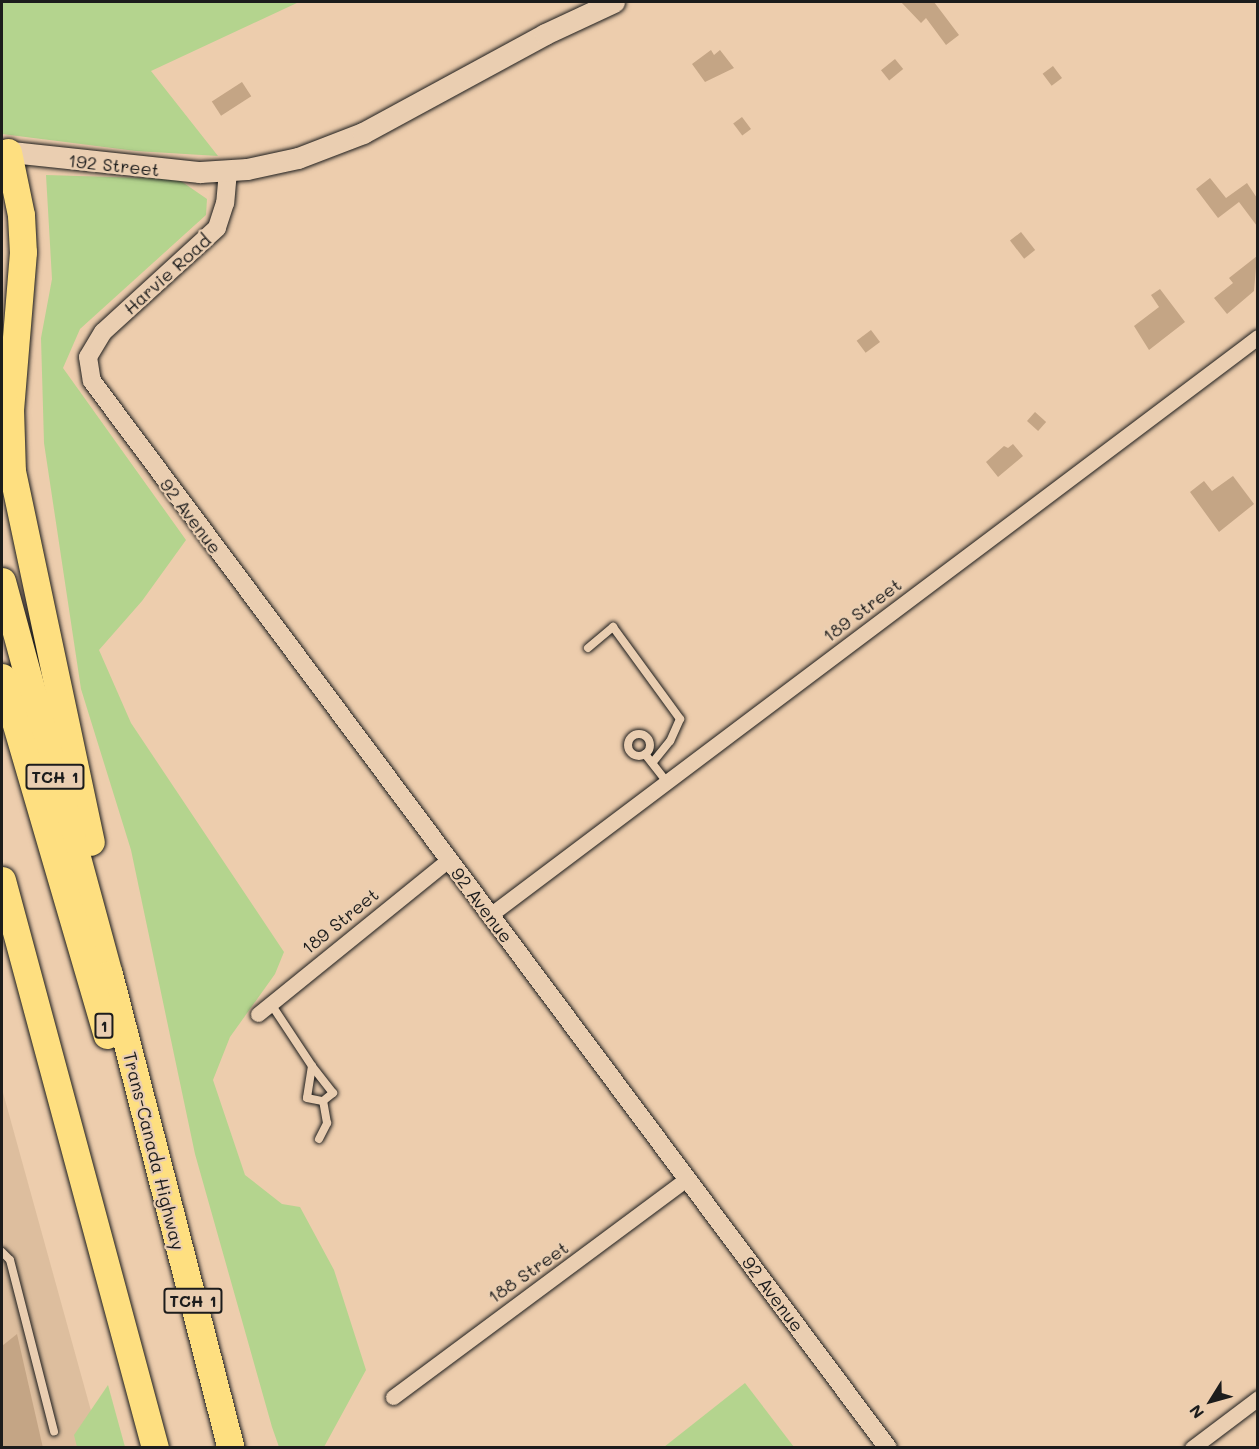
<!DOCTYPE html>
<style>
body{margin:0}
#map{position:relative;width:1259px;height:1449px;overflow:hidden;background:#edcdad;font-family:Mali,sans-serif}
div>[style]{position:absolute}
.built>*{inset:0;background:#ddbe9e}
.green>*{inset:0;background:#b4d48e}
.building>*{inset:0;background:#c4a585;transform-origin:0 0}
.roads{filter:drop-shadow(0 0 2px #1c1c1c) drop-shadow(0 0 2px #1c1c1c)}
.service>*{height:8px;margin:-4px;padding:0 4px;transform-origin:4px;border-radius:4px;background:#eaceb1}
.service>.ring{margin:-4px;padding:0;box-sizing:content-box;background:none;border:8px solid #eaceb1;border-radius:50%}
.minor>*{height:15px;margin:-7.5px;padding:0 7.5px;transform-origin:7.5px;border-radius:7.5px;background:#eaceb1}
.tertiary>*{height:18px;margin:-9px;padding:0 9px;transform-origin:9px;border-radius:9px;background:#eaceb1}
.secondary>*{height:21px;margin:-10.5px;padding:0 10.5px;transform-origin:10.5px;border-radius:10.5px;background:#eaceb1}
.motorway>*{height:27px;margin:-13.5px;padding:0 13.5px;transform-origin:13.5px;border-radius:13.5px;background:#fedf80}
span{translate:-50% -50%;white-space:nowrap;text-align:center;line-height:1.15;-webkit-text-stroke:4.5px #eaceb1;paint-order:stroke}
.shield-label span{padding:2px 4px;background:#eaceb1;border:2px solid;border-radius:4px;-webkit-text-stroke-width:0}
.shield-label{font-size:16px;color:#1c1c1c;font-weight:700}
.street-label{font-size:18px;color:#1c1c1c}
.frame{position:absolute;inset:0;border:3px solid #1c1c1c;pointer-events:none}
.north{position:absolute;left:1181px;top:1371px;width:60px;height:60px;-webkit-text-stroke:4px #eaceb1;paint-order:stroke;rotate:233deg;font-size:16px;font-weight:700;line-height:24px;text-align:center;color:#1c1c1c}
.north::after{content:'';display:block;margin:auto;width:21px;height:27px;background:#1c1c1c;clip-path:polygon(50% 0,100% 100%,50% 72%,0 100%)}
</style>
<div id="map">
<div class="built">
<i style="clip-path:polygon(2px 1089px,101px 1447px,2px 1447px)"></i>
</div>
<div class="green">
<i style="clip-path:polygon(2px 2px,299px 2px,151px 71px,218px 156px,136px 151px,2px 134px)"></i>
<i style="clip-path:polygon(46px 175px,178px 179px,207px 199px,206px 215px,80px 329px,63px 368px,186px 540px,142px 601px,99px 650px,131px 723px,284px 952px,275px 974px,230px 1037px,213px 1080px,245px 1175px,282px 1204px,300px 1207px,334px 1270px,366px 1370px,324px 1447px,279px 1447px,272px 1427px,195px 1154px,131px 850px,81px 689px,44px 443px,41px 338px,52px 279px)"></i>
<i style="clip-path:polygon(745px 1383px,794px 1447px,664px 1447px)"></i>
<i style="clip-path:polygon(108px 1385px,125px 1447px,77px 1447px,74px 1435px)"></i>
</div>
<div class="building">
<i style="clip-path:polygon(901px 2px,934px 2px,959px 35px,946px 45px,926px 18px,921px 23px)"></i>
<i style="clip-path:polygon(711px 50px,714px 55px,720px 50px,734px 68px,705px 82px,692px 64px)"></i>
<i style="left:895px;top:59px;width:13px;height:18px;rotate:51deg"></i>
<i style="left:1053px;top:66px;width:15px;height:13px;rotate:53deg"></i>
<i style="left:242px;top:82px;width:17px;height:36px;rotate:57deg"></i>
<i style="left:742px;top:117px;width:15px;height:11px;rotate:53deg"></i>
<i style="clip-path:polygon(1210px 178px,1226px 198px,1247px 183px,1257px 198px,1257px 226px,1239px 202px,1218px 218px,1196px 189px)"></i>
<i style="left:1021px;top:232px;width:23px;height:14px;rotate:52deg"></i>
<i style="clip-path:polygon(1257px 256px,1254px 291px,1227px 314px,1214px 298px,1233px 283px,1229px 278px)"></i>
<i style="clip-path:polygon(1160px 289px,1185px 322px,1149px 350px,1134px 326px,1159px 307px,1151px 295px)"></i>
<i style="left:871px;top:330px;width:15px;height:18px;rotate:53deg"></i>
<i style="left:1035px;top:412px;width:15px;height:12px;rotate:42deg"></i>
<i style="clip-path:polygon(1013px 444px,1023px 456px,998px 477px,986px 462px,1004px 446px,1008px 448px)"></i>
<i style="clip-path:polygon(1233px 476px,1254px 504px,1219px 532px,1190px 492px,1204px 481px,1212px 491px)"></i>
<i style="clip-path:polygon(17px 1334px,43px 1448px,2px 1448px,2px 1346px)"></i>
</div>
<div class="roads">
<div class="service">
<i style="left:588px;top:648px;width:33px;rotate:-40deg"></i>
<i style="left:613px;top:627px;width:114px;rotate:53.9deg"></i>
<i style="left:680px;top:719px;width:24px;rotate:114deg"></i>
<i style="left:670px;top:741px;width:28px;rotate:129deg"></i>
<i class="ring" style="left:628px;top:734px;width:14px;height:14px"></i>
<i style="left:645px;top:754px;width:36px;rotate:52deg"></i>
<i style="left:271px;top:1004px;width:74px;rotate:56.5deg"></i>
<i style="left:312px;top:1066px;width:32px;rotate:99deg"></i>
<i style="left:307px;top:1098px;width:16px;rotate:11deg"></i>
<i style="left:323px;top:1101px;width:13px;rotate:-39deg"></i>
<i style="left:333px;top:1093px;width:34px;rotate:-128deg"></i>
<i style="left:319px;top:1139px;width:18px;rotate:-63deg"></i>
<i style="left:327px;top:1123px;width:22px;rotate:-100deg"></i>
<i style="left:2px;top:1252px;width:11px;rotate:45deg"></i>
<i style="left:10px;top:1260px;width:177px;rotate:75.6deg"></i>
</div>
<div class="minor">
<i style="left:490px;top:915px;width:961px;rotate:-36.97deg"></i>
<i style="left:258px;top:1014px;width:245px;rotate:-39deg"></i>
<i style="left:393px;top:1397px;width:366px;rotate:-36.6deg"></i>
<i style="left:1192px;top:1448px;width:83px;rotate:-37.1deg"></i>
</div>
<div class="tertiary">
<i style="left:228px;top:171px;width:32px;rotate:95deg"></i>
<i style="left:225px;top:203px;width:26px;rotate:108deg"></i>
<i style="left:217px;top:228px;width:154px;rotate:137.6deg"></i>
<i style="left:103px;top:332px;width:29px;rotate:121deg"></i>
<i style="left:88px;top:357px;width:24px;rotate:81deg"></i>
<i style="left:92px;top:381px;width:1331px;rotate:53.28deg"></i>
</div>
<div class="secondary">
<i style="left:2px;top:151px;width:199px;rotate:6.1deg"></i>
<i style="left:200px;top:172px;width:47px;rotate:-3.7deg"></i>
<i style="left:247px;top:169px;width:52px;rotate:-12.2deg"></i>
<i style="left:298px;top:158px;width:70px;rotate:-21deg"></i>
<i style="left:363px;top:133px;width:207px;rotate:-28.5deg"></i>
<i style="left:545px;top:34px;width:76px;rotate:-24.9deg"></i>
</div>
<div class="motorway">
<i style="left:8px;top:152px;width:64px;rotate:78.3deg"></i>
<i style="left:21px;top:215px;width:37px;rotate:87deg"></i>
<i style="left:23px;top:252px;width:158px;rotate:94.7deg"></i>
<i style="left:10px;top:409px;width:62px;rotate:88.2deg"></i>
<i style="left:12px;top:471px;width:379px;rotate:78deg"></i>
<i style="left:2px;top:581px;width:407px;rotate:74.8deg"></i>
<i style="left:109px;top:974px;width:489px;rotate:75.6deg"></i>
<i style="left:2px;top:677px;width:373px;rotate:73.7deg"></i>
<i style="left:2px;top:880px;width:588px;rotate:74.92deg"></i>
</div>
</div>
<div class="shield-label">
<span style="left:55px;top:777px">TCH 1</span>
<span style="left:104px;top:1026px">1</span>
<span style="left:193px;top:1301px">TCH 1</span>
</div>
<div class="street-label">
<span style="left:114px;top:165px;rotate:6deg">192 Street</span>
<span style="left:167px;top:274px;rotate:-42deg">Harvie Road</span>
<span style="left:191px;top:516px;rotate:53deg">92 Avenue</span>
<span style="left:862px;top:610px;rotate:-37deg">189 Street</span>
<span style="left:482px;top:905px;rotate:53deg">92 Avenue</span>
<span style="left:340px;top:921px;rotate:-39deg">189 Street</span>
<span style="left:154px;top:1151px;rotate:76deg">Trans-Canada Highway</span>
<span style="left:528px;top:1272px;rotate:-35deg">188 Street</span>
<span style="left:773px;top:1294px;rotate:53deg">92 Avenue</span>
</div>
<div class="frame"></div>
<div class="north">N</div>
</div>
